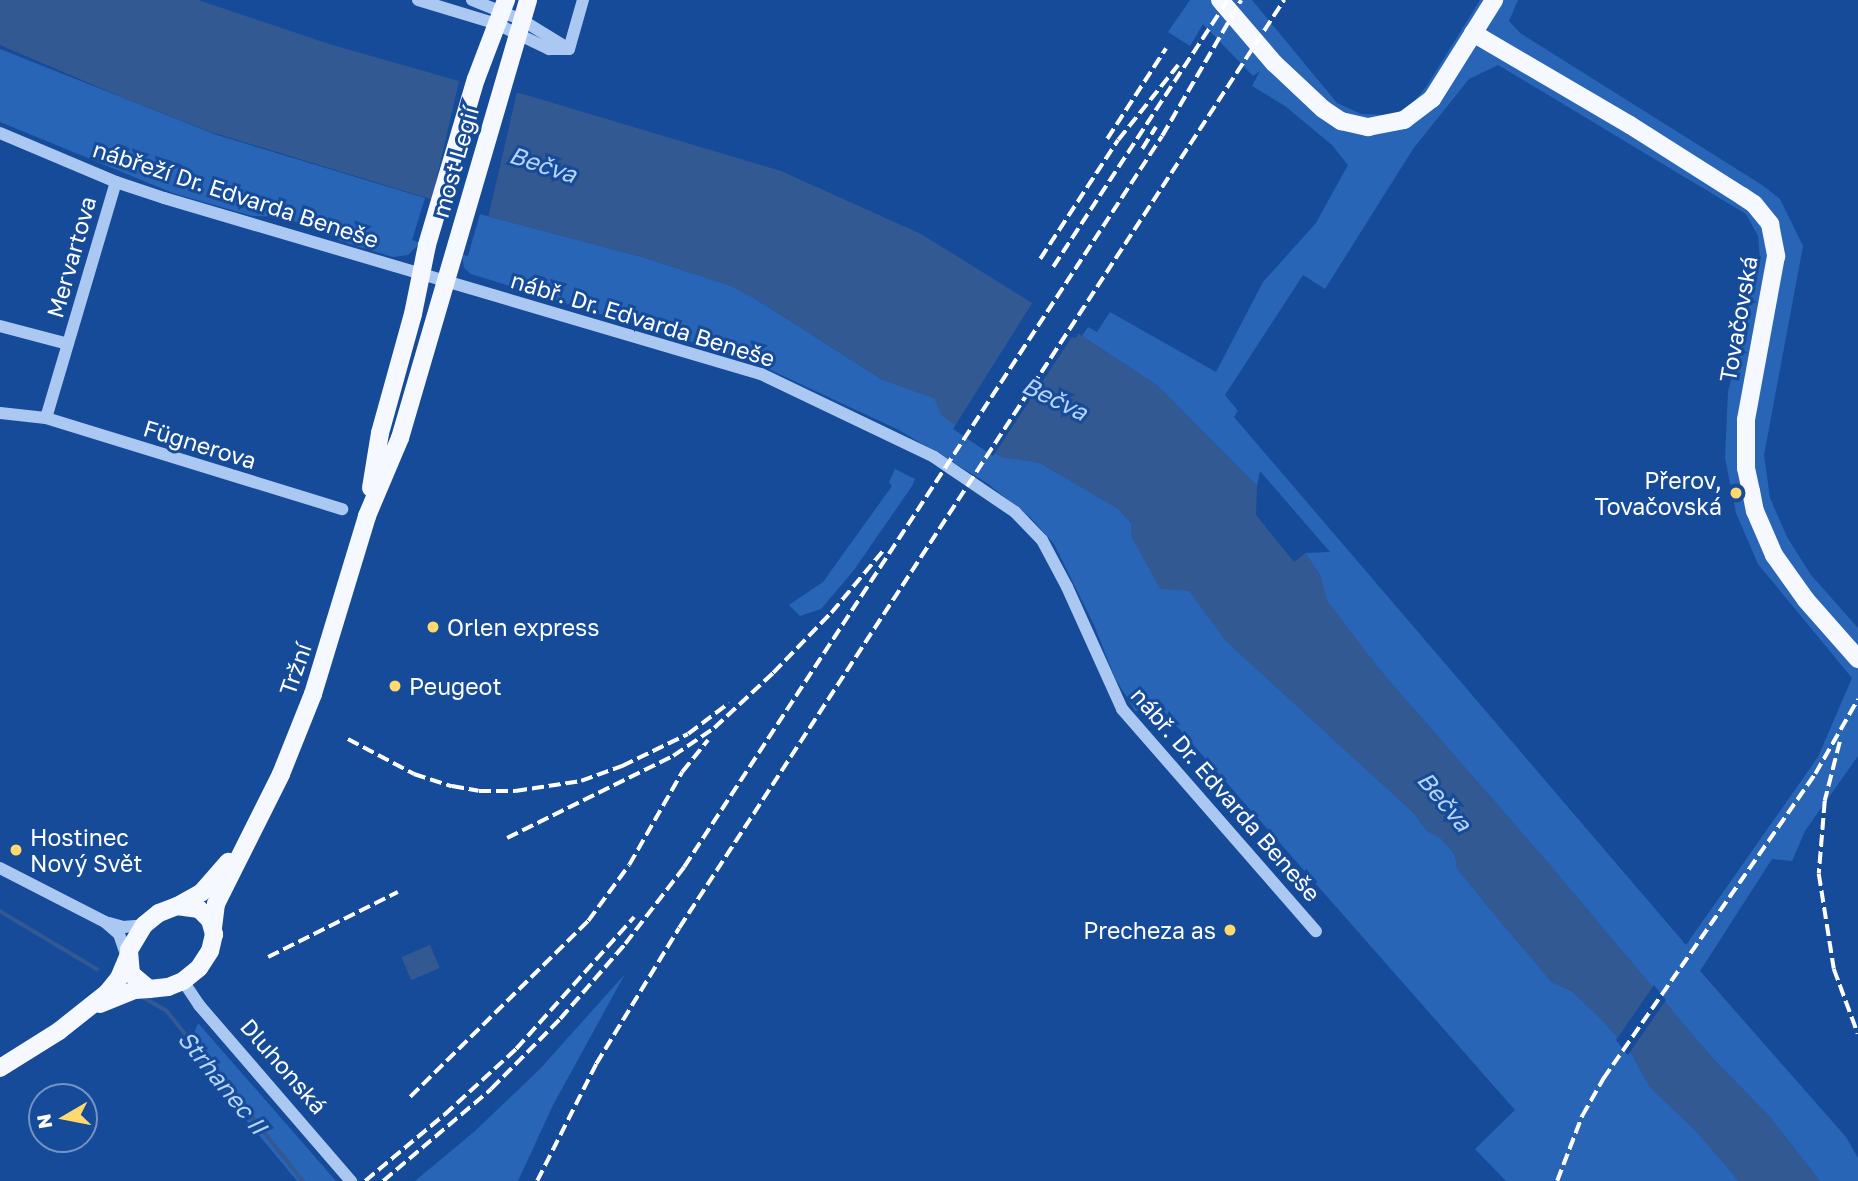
<!DOCTYPE html>
<meta charset="utf-8">
<style>
body{margin:0}
#map{position:relative;width:1858px;height:1181px;overflow:hidden;background:#164b99;font-family:"Golos Text",sans-serif}
div>[style]{position:absolute}
.green>*{inset:0;background:#2965b6}
.water>*{inset:0;background:#335993;transform-origin:0 0}
.pier>*{inset:0;background:#164b99;transform-origin:0 0}
.stream>*{height:3.5px;margin:-1.75px;padding:0 1.75px;transform-origin:1.75px;border-radius:1.75px;background:#335993}
.minor>*{height:12px;margin:-6px;padding:0 6px;transform-origin:6px;border-radius:6px;background:#aac8f2}
.major>*{height:18px;margin:-9px;padding:0 9px;transform-origin:9px;border-radius:9px;background:#f5f8ff}
.rail>*{height:3.5px;margin-top:-1.75px;transform-origin:0;background:repeating-linear-gradient(90deg,#fff 0 12px,transparent 0 17px)}
.dots>*{width:19px;height:19px;translate:-50% -50%;box-sizing:border-box;border:4px solid #164b99;border-radius:50%}
span{translate:-50% -50%;white-space:nowrap;text-align:center;line-height:1.15;-webkit-text-stroke:6px #164b99;paint-order:stroke}
.street-label{font-size:23px;color:#fff}
.poi-label{font-size:23px;color:#fff}
.right{translate:-100% -50%;text-align:right}
.left{translate:0 -50%;text-align:left}
.water-label{font-size:24px;color:#b6d3f9;font-style:italic}
.north{position:absolute;left:28px;top:1083px;width:70px;height:70px;box-sizing:border-box;background:#164b99;border:2px solid #7393c2;border-radius:50%;rotate:260deg;font-size:19px;font-weight:700;line-height:28px;text-align:center;color:#fff}
.north::after{content:'';display:block;margin:auto;width:24px;height:32px;background:#ffd96b;clip-path:polygon(50% 0,100% 100%,50% 72%,0 100%)}
</style>
<div id="map">
<div class="green">
<i style="clip-path:polygon(evenodd,1190px 0,1252px 0,1337px 103px,1361px 114px,1389px 115px,1408px 109px,1426px 87px,1480px 0,1518px 0,1509px 21px,1520px 33px,1762px 185px,1780px 199px,1803px 246px,1764px 455px,1770px 498px,1787px 537px,1811px 575px,1858px 628px,1858px 756px,1805px 831px,1792px 861px,1772px 859px,1700px 971px,1846px 1137px,1858px 1158px,1858px 1181px,1820px 1181px,1769px 1116px,1712px 1058px,1549px 864px,1379px 669px,1326px 600px,1320px 575px,1305px 553px,1330px 552px,1260px 471px,1257px 486px,1158px 386px,1082px 336px,1088px 327px,1097px 332px,1110px 312px,1216px 372px,1263px 282px,1316px 223px,1348px 165px,1332px 145px,1285px 106px,1252px 86px,1260px 71px,1253px 76px,1203px 24px,1190px 46px,1168px 32px,1190px 0,1498px 65px,1746px 214px,1758px 236px,1760px 259px,1728px 392px,1725px 458px,1736px 513px,1758px 564px,1852px 678px,1818px 757px,1686px 945px,1234px 417px,1238px 411px,1225px 395px,1303px 275px,1325px 289px,1413px 149px,1469px 79px,1498px 65px)"></i>
<i style="clip-path:polygon(0 49px,217px 135px,425px 198px,412px 240px,420px 243px,408px 255px,393px 257px,343px 242px,310px 226px,281px 217px,252px 216px,173px 193px,10px 126px,0 122px)"></i>
<i style="clip-path:polygon(480px 214px,646px 258px,731px 286px,754px 298px,881px 379px,934px 398px,1026px 460px,1040px 463px,1119px 509px,1206px 610px,1225px 640px,1414px 813px,1427px 831px,1440px 837px,1455px 854px,1457px 868px,1499px 920px,1552px 982px,1573px 992px,1602px 1020px,1630px 1051px,1650px 1087px,1696px 1131px,1739px 1181px,1506px 1181px,1475px 1149px,1515px 1110px,1160px 707px,1135px 711px,1115px 678px,1094px 625px,1054px 544px,1031px 518px,987px 483px,899px 430px,747px 359px,471px 274px,464px 268px,462px 255px,468px 256px)"></i>
<i style="clip-path:polygon(895px 469px,915px 479px,912px 486px,854px 570px,821px 609px,800px 616px,789px 605px,823px 582px,892px 486px,889px 482px)"></i>
<i style="clip-path:polygon(625px 974px,553px 1105px,518px 1181px,415px 1181px,475px 1131px,540px 1069px)"></i>
<i style="clip-path:polygon(198px 1023px,336px 1181px,297px 1181px,188px 1050px)"></i>
</div>
<div class="water">
<i style="clip-path:polygon(0 0,198px 0,329px 44px,459px 81px,523px 94px,781px 171px,921px 234px,1021px 296px,1158px 386px,1257px 486px,1256px 515px,1294px 562px,1305px 553px,1320px 575px,1327px 600px,1379px 669px,1549px 864px,1712px 1058px,1769px 1116px,1820px 1181px,1739px 1181px,1696px 1131px,1650px 1087px,1630px 1051px,1602px 1020px,1573px 992px,1552px 982px,1499px 920px,1457px 868px,1455px 854px,1440px 838px,1427px 831px,1414px 813px,1225px 640px,1189px 591px,1160px 589px,1131px 536px,1131px 522px,1118px 509px,1040px 463px,1000px 457px,941px 415px,934px 398px,881px 379px,754px 298px,731px 286px,646px 258px,480px 214px,211px 132px,124px 98px,0 45px)"></i>
<i style="left:430px;top:945px;width:25px;height:31px;rotate:67deg"></i>
</div>
<div class="pier">
<i style="left:460px;top:77px;width:59px;height:129px;rotate:13deg"></i>
<i style="clip-path:polygon(1034px 300px,1080px 331px,1076px 338px,1072px 337px,993px 456px,953px 429px)"></i>
<i style="clip-path:polygon(1654px 985px,1666px 1000px,1628px 1055px,1616px 1040px)"></i>
</div>
<div class="stream">
<i style="left:0;top:911px;width:113px;rotate:30.9deg"></i>
<i style="left:143px;top:997px;width:28px;rotate:30deg"></i>
<i style="left:167px;top:1011px;width:218px;rotate:51.3deg"></i>
</div>
<div class="minor">
<i style="left:418px;top:0;width:83px;rotate:16.9deg"></i>
<i style="left:497px;top:24px;width:58px;rotate:25.7deg"></i>
<i style="left:549px;top:49px;width:20px"></i>
<i style="left:472px;top:0;width:54px;rotate:21.8deg"></i>
<i style="left:522px;top:20px;width:55px;rotate:31.7deg"></i>
<i style="left:569px;top:49px;width:51px;rotate:-74.1deg"></i>
<i style="left:0;top:133px;width:126px;rotate:22.9deg"></i>
<i style="left:116px;top:182px;width:51px;rotate:18.4deg"></i>
<i style="left:164px;top:198px;width:622px;rotate:16.43deg"></i>
<i style="left:761px;top:374px;width:192px;rotate:25.6deg"></i>
<i style="left:934px;top:457px;width:98px;rotate:34.2deg"></i>
<i style="left:1015px;top:512px;width:39px;rotate:46deg"></i>
<i style="left:1042px;top:540px;width:53px;rotate:62deg"></i>
<i style="left:1067px;top:587px;width:134px;rotate:65.7deg"></i>
<i style="left:1122px;top:709px;width:295px;rotate:48.9deg"></i>
<i style="left:0;top:326px;width:70px;rotate:14.8deg"></i>
<i style="left:0;top:413px;width:46px;rotate:6.2deg"></i>
<i style="left:46px;top:418px;width:310px;rotate:17.1deg"></i>
<i style="left:46px;top:418px;width:246px;rotate:-73.5deg"></i>
<i style="left:0;top:868px;width:118px;rotate:27.2deg"></i>
<i style="left:105px;top:922px;width:18px;rotate:41deg"></i>
<i style="left:119px;top:934px;width:24px;rotate:71deg"></i>
<i style="left:109px;top:923px;width:15px;rotate:16deg"></i>
<i style="left:123px;top:927px;width:21px;rotate:-5deg"></i>
<i style="left:183px;top:981px;width:29px;rotate:56deg"></i>
<i style="left:199px;top:1005px;width:233px;rotate:49.2deg"></i>
</div>
<div class="major">
<i style="left:1220px;top:0;width:83px;rotate:49.4deg"></i>
<i style="left:1274px;top:63px;width:67px;rotate:43.2deg"></i>
<i style="left:1323px;top:109px;width:22px;rotate:34deg"></i>
<i style="left:1341px;top:121px;width:28px;rotate:13deg"></i>
<i style="left:1368px;top:127px;width:37px;rotate:-11deg"></i>
<i style="left:1404px;top:120px;width:35px;rotate:-37deg"></i>
<i style="left:1432px;top:99px;width:117px;rotate:-57.9deg"></i>
<i style="left:1473px;top:33px;width:182px;rotate:30.4deg"></i>
<i style="left:1630px;top:125px;width:133px;rotate:32.4deg"></i>
<i style="left:1742px;top:196px;width:14px;rotate:34deg"></i>
<i style="left:1754px;top:204px;width:26px;rotate:51deg"></i>
<i style="left:1770px;top:224px;width:33px;rotate:79deg"></i>
<i style="left:1776px;top:256px;width:167px;rotate:100.4deg"></i>
<i style="left:1746px;top:420px;width:48px;rotate:90deg"></i>
<i style="left:1746px;top:468px;width:24px;rotate:78deg"></i>
<i style="left:1751px;top:491px;width:20px;rotate:79deg"></i>
<i style="left:1755px;top:511px;width:48px;rotate:66.6deg"></i>
<i style="left:1774px;top:555px;width:55px;rotate:54.6deg"></i>
<i style="left:1806px;top:600px;width:79px;rotate:48.6deg"></i>
<i style="left:371px;top:488px;width:56px;rotate:-80.7deg"></i>
<i style="left:380px;top:433px;width:123px;rotate:-74.5deg"></i>
<i style="left:413px;top:314px;width:70px;rotate:-78.5deg"></i>
<i style="left:427px;top:245px;width:173px;rotate:-73.6deg"></i>
<i style="left:476px;top:79px;width:85px;rotate:-69.2deg"></i>
<i style="left:179px;top:905px;width:26px;rotate:-29deg"></i>
<i style="left:202px;top:892px;width:40px;rotate:-49deg"></i>
<i style="left:177px;top:906px;width:22px;rotate:8deg"></i>
<i style="left:199px;top:909px;width:16px;rotate:45deg"></i>
<i style="left:210px;top:920px;width:15px;rotate:74deg"></i>
<i style="left:214px;top:934px;width:17px;rotate:103deg"></i>
<i style="left:210px;top:951px;width:20px;rotate:123deg"></i>
<i style="left:199px;top:968px;width:21px;rotate:141deg"></i>
<i style="left:183px;top:981px;width:16px;rotate:158deg"></i>
<i style="left:168px;top:987px;width:19px;rotate:174deg"></i>
<i style="left:149px;top:989px;width:23px;rotate:-140deg"></i>
<i style="left:131px;top:974px;width:24px;rotate:-95deg"></i>
<i style="left:129px;top:950px;width:29px;rotate:-59deg"></i>
<i style="left:144px;top:925px;width:19px;rotate:-39deg"></i>
<i style="left:159px;top:913px;width:19px;rotate:-21deg"></i>
<i style="left:213px;top:928px;width:24px;rotate:-83deg"></i>
<i style="left:216px;top:904px;width:145px;rotate:-63.4deg"></i>
<i style="left:281px;top:774px;width:86px;rotate:-68.2deg"></i>
<i style="left:313px;top:694px;width:186px;rotate:-73.1deg"></i>
<i style="left:367px;top:516px;width:85px;rotate:-67.1deg"></i>
<i style="left:400px;top:438px;width:456px;rotate:-73.7deg"></i>
<i style="left:100px;top:1004px;width:38px;rotate:-22deg"></i>
<i style="left:135px;top:990px;width:14px;rotate:-4deg"></i>
<i style="left:0;top:1068px;width:70px;rotate:-32.1deg"></i>
<i style="left:59px;top:1031px;width:61px;rotate:-38.4deg"></i>
<i style="left:107px;top:993px;width:19px;rotate:-51deg"></i>
<i style="left:119px;top:978px;width:23px;rotate:-67deg"></i>
</div>
<div class="rail">
<i style="left:1107px;top:139px;width:108px;rotate:-57deg"></i>
<i style="left:1142px;top:149px;width:26px;rotate:-58deg"></i>
<i style="left:1040px;top:259px;width:142px;rotate:-56.8deg"></i>
<i style="left:1118px;top:140px;width:96px;rotate:-51.3deg"></i>
<i style="left:1053px;top:267px;width:319px;rotate:-56.8deg"></i>
<i style="left:348px;top:739px;width:75px;rotate:27.9deg"></i>
<i style="left:414px;top:774px;width:40px;rotate:18deg"></i>
<i style="left:452px;top:786px;width:27px;rotate:10deg"></i>
<i style="left:479px;top:791px;width:36px"></i>
<i style="left:515px;top:791px;width:67px;rotate:-8.6deg"></i>
<i style="left:581px;top:781px;width:44px;rotate:-20.1deg"></i>
<i style="left:622px;top:766px;width:73px;rotate:-25.9deg"></i>
<i style="left:688px;top:734px;width:51px;rotate:-37.1deg"></i>
<i style="left:1840px;top:742px;width:61px;rotate:104.3deg"></i>
<i style="left:1825px;top:801px;width:73px;rotate:94.7deg"></i>
<i style="left:1819px;top:874px;width:96px;rotate:81deg"></i>
<i style="left:1834px;top:969px;width:69px;rotate:69.7deg"></i>
<i style="left:507px;top:838px;width:185px;rotate:-26.3deg"></i>
<i style="left:673px;top:756px;width:50px;rotate:-34.3deg"></i>
<i style="left:714px;top:728px;width:81px;rotate:-43deg"></i>
<i style="left:773px;top:673px;width:83px;rotate:-46deg"></i>
<i style="left:831px;top:613px;width:80px;rotate:-50.1deg"></i>
<i style="left:268px;top:957px;width:145px;rotate:-26.6deg"></i>
<i style="left:410px;top:1097px;width:250px;rotate:-44.7deg"></i>
<i style="left:588px;top:921px;width:69px;rotate:-53.8deg"></i>
<i style="left:629px;top:865px;width:107px;rotate:-60.3deg"></i>
<i style="left:682px;top:772px;width:41px;rotate:-50.9deg"></i>
<i style="left:365px;top:1181px;width:103px;rotate:-39.9deg"></i>
<i style="left:444px;top:1115px;width:98px;rotate:-42.5deg"></i>
<i style="left:516px;top:1049px;width:177px;rotate:-48.2deg"></i>
<i style="left:383px;top:1181px;width:142px;rotate:-40.4deg"></i>
<i style="left:491px;top:1089px;width:98px;rotate:-45.4deg"></i>
<i style="left:560px;top:1019px;width:99px;rotate:-49.1deg"></i>
<i style="left:625px;top:944px;width:97px;rotate:-52.5deg"></i>
<i style="left:684px;top:867px;width:873px;rotate:-56.82deg"></i>
<i style="left:1162px;top:136px;width:157px;rotate:-59.8deg"></i>
<i style="left:537px;top:1181px;width:131px;rotate:-63.2deg"></i>
<i style="left:596px;top:1064px;width:159px;rotate:-58.6deg"></i>
<i style="left:679px;top:928px;width:1108px;rotate:-56.9deg"></i>
<i style="left:1557px;top:1181px;width:70px;rotate:-69deg"></i>
<i style="left:1582px;top:1116px;width:43px;rotate:-60.4deg"></i>
<i style="left:1603px;top:1079px;width:371px;rotate:-55.2deg"></i>
<i style="left:1815px;top:774px;width:86px;rotate:-60.2deg"></i>
</div>
<div class="dots">
<i style="left:1736px;top:493px;background:#ffd96b"></i>
<i style="left:433px;top:627px;background:#ffd96b"></i>
<i style="left:395px;top:686px;background:#ffd96b"></i>
<i style="left:16px;top:850px;background:#ffd96b"></i>
<i style="left:1230px;top:930px;background:#ffd96b"></i>
</div>
<div class="street-label">
<span style="left:455px;top:162px;rotate:-74deg">most Legií</span>
<span style="left:236px;top:194px;rotate:18deg">nábřeží Dr. Edvarda Beneše</span>
<span style="left:71px;top:257px;rotate:-74deg">Mervartova</span>
<span style="left:643px;top:319px;rotate:17deg">nábř. Dr. Edvarda Beneše</span>
<span style="left:1738px;top:319px;rotate:-80deg">Tovačovská</span>
<span style="left:200px;top:444px;rotate:17deg">Fügnerova</span>
<span style="left:295px;top:669px;rotate:-71deg">Tržní</span>
<span style="left:1226px;top:794px;rotate:49deg">nábř. Dr. Edvarda Beneše</span>
<span style="left:284px;top:1066px;rotate:49deg">Dluhonská</span>
</div>
<div class="poi-label">
<span class="right" style="left:1722px;top:493px">Přerov,<br>Tovačovská</span>
<span class="left" style="left:447px;top:627px">Orlen express</span>
<span class="left" style="left:409px;top:686px">Peugeot</span>
<span class="left" style="left:30px;top:850px">Hostinec<br>Nový Svět</span>
<span class="right" style="left:1216px;top:930px">Precheza as</span>
</div>
<div class="water-label">
<span style="left:543px;top:164px;rotate:18deg">Bečva</span>
<span style="left:1055px;top:398px;rotate:26deg">Bečva</span>
<span style="left:1445px;top:801px;rotate:50deg">Bečva</span>
<span style="left:223px;top:1082px;rotate:51deg">Strhanec II</span>
</div>
<div class="north">N</div>
</div>
